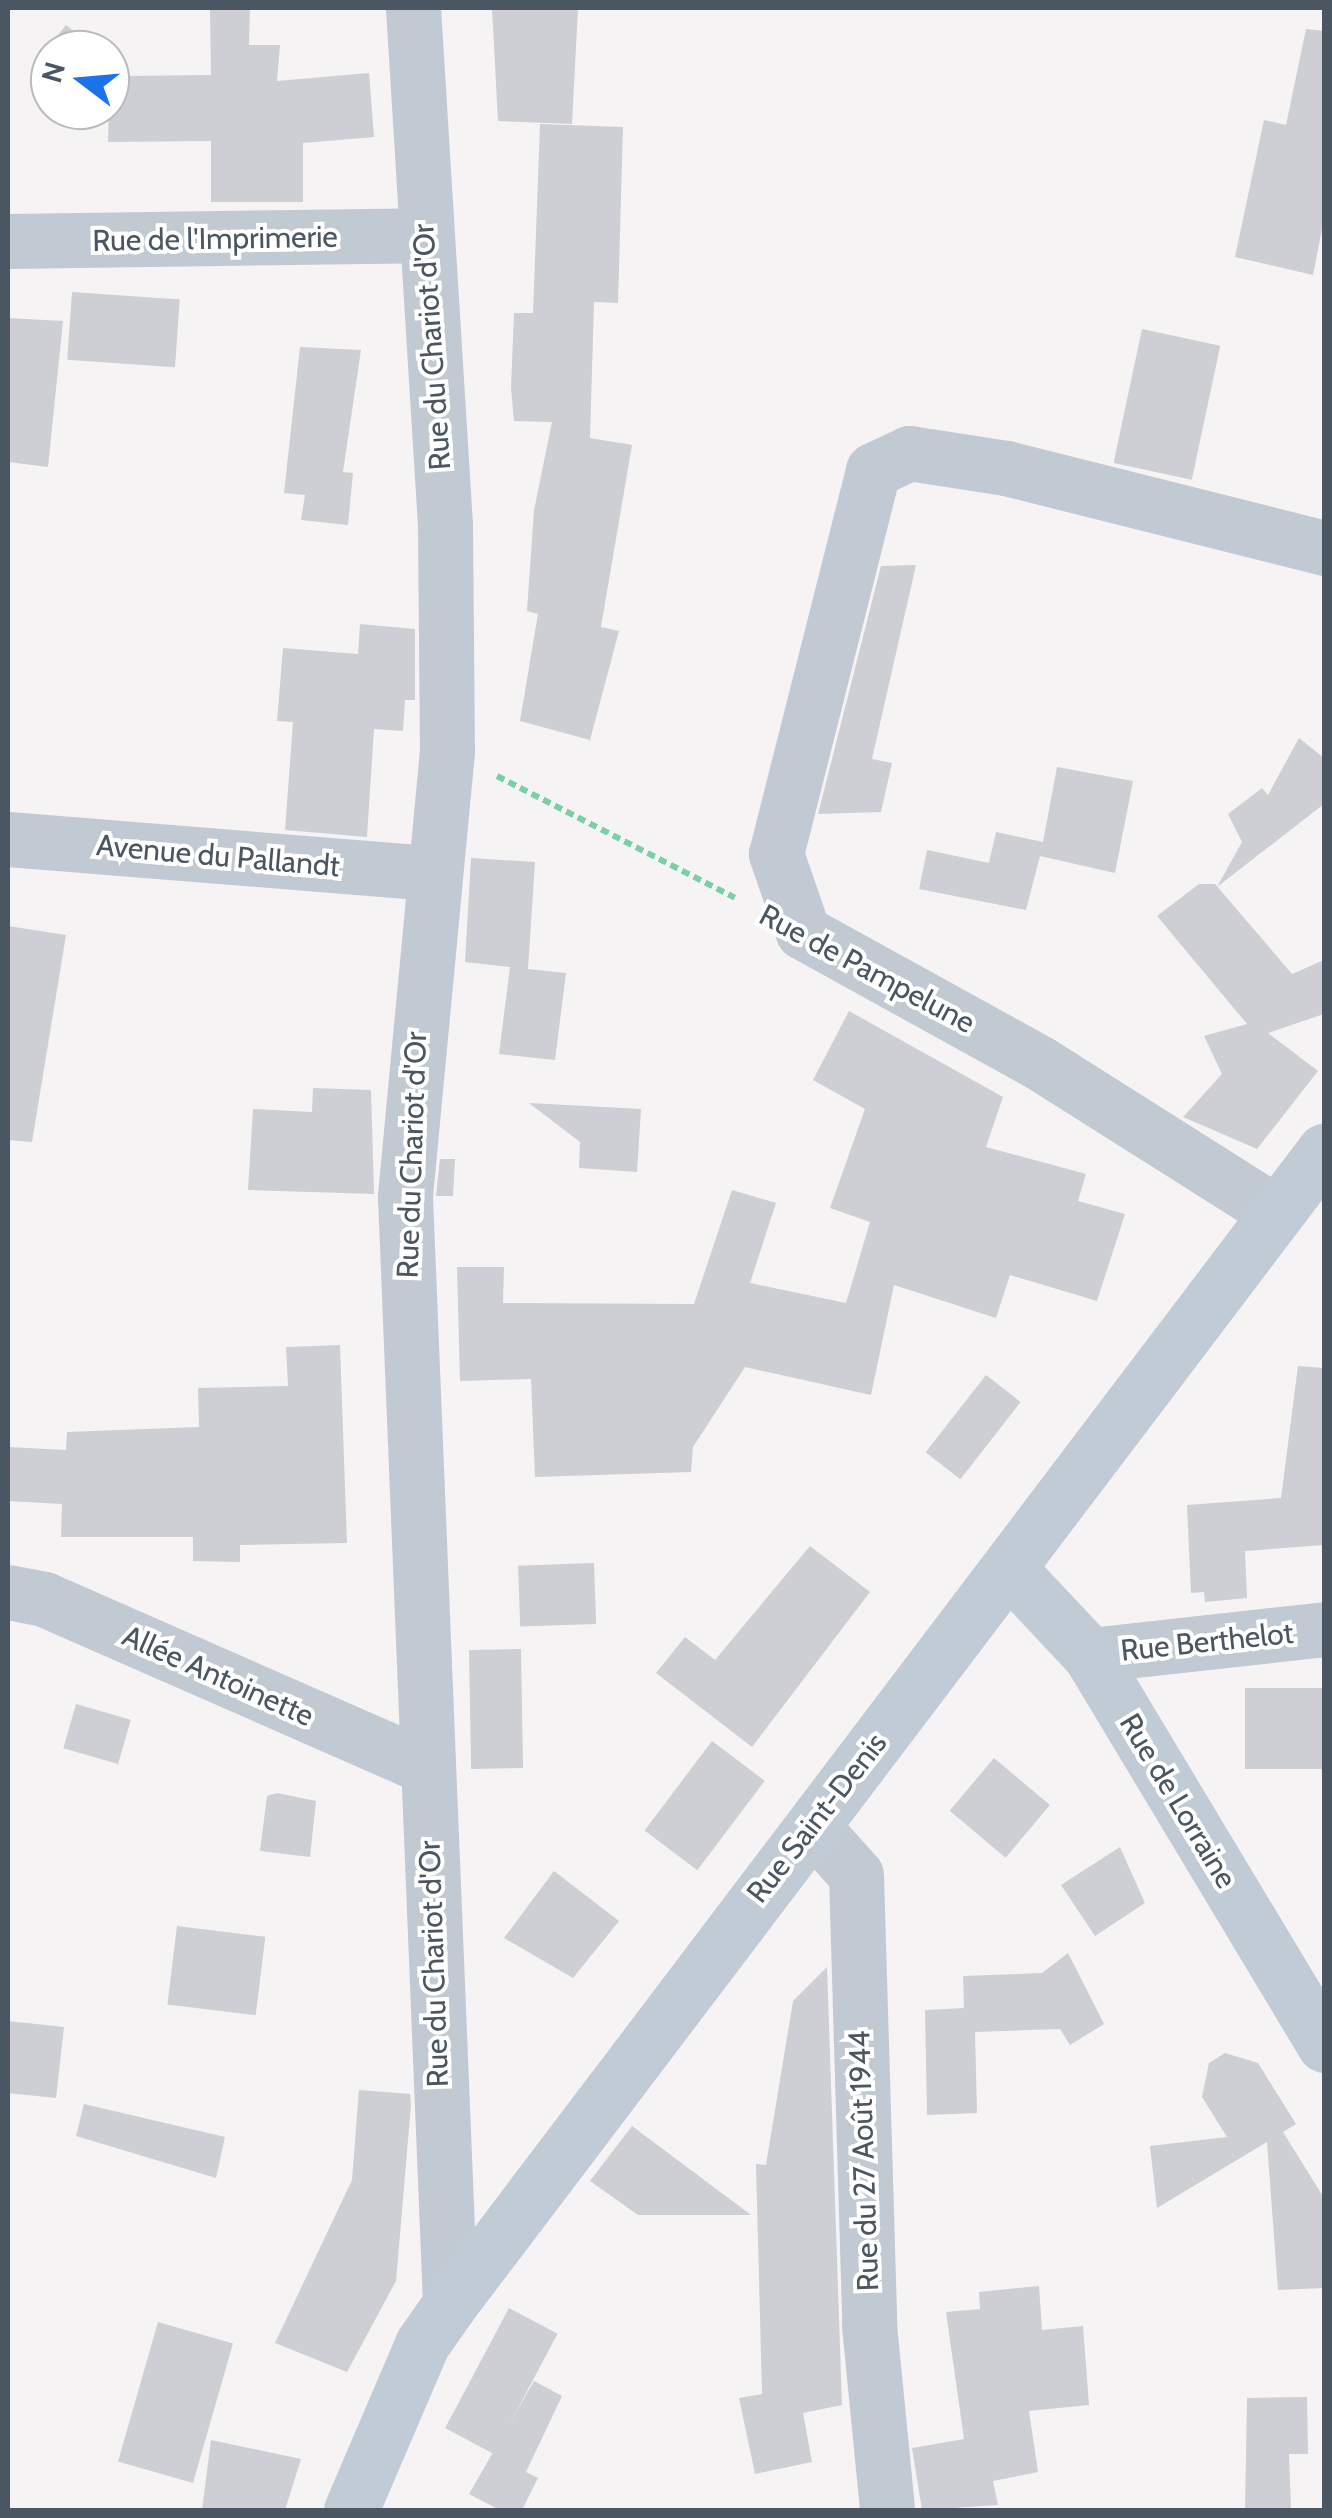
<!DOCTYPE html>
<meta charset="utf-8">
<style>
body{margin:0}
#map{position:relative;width:1332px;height:2518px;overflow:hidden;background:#f5f3f3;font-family:Cabin,sans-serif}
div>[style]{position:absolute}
.building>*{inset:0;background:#cdcfd5;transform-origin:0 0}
.path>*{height:6px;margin-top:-3px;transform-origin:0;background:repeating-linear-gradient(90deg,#7ad0a6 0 8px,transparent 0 13px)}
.street>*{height:55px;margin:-27.5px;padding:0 27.5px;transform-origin:27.5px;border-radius:27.5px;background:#c1cad2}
.secondary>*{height:55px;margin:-27.5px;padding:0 27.5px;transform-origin:27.5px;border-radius:27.5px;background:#c1cbd6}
span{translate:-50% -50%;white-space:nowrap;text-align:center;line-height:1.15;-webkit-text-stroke:8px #fff;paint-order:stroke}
.street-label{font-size:30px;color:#4a5661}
.frame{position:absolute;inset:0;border:10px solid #4a5661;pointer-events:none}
.north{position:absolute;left:30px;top:30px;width:100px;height:100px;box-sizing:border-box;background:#fff;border:2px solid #b7bbc0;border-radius:50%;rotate:286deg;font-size:28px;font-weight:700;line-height:40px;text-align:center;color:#4a5661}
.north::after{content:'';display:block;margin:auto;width:35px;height:45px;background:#1a73e8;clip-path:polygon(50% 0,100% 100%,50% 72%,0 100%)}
</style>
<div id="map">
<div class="building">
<i style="clip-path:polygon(210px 8px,250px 8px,249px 45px,280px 45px,277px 81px,369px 73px,374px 137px,303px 143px,303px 202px,211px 202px,211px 141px,108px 142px,110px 60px,130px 76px,211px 75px)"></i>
<i style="clip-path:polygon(492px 8px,578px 8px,572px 124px,498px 121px)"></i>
<i style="clip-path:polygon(66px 25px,97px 50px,50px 50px,50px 69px,38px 60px)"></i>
<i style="clip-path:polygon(1306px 29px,1324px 31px,1324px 219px,1313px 275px,1235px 257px,1264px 120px,1286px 125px)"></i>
<i style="clip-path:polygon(540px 124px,623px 127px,618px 303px,594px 302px,590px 438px,632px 445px,601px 627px,619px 631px,590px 740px,520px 721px,538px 614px,527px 611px,534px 510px,552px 422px,514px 421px,511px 388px,514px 313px,533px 313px)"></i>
<i style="left:72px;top:292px;width:108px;height:68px;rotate:4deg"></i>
<i style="clip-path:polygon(8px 318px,63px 321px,48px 467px,8px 462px)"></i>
<i style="left:1142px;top:329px;width:80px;height:137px;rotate:12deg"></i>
<i style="clip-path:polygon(300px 347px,361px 350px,343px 472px,353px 473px,348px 525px,301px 520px,305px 495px,284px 493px)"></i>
<i style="clip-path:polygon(916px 565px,872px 759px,892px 763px,881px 812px,818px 814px,881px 566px)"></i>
<i style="clip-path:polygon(360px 624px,415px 629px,415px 700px,405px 700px,403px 731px,374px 729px,367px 837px,285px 830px,293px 722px,277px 721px,283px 648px,358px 654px)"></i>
<i style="clip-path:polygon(1299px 738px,1324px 758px,1324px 804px,1217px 887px,1242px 842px,1228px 814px,1262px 788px,1268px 795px)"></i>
<i style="clip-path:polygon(1057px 767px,1133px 781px,1115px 873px,1040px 856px,1026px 910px,919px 889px,927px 850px,989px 863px,996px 832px,1043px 842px)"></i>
<i style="clip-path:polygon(471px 858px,535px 862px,528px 969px,566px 973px,555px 1060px,499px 1054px,510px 967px,465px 962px)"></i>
<i style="clip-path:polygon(1199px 884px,1215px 884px,1292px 974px,1324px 960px,1324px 1014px,1268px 1033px,1318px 1071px,1257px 1149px,1183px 1117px,1222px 1074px,1204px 1036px,1247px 1024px,1157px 916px)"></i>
<i style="clip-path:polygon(8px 926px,66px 935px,32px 1142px,8px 1140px)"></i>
<i style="clip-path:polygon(849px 1011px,1003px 1097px,986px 1147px,1086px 1174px,1078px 1201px,1125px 1214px,1097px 1301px,1010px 1275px,996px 1318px,894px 1285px,871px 1395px,745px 1367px,693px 1447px,691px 1472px,535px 1477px,531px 1379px,460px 1381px,457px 1267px,504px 1267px,503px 1303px,694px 1304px,732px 1190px,776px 1203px,750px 1283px,846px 1303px,870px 1222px,830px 1208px,865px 1109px,813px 1080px)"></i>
<i style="clip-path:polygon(313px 1088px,371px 1090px,374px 1194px,248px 1190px,253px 1109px,312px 1112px)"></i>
<i style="clip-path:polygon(529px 1103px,641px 1109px,637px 1172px,579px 1168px,580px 1142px)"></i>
<i style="clip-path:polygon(440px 1159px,455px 1159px,453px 1196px,436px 1196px)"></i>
<i style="clip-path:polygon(340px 1345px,347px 1543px,240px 1545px,240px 1562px,193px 1561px,193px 1537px,61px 1537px,62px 1504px,8px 1501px,8px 1447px,66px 1450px,67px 1432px,199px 1427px,198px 1388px,288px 1386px,286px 1347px)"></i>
<i style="clip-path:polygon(1298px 1366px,1324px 1368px,1324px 1545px,1245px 1551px,1247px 1598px,1205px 1602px,1204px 1592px,1191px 1593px,1187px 1505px,1281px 1498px)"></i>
<i style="left:986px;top:1375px;width:44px;height:98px;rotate:38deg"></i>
<i style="clip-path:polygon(810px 1546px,870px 1592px,752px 1747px,656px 1673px,685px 1637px,715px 1660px)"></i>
<i style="left:594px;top:1563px;width:61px;height:76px;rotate:88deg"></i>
<i style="left:521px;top:1649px;width:119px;height:52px;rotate:89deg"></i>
<i style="left:1324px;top:1688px;width:81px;height:79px;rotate:90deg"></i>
<i style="left:76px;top:1704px;width:57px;height:46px;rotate:16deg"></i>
<i style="left:712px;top:1741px;width:66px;height:112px;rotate:37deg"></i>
<i style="left:994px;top:1758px;width:73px;height:69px;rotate:40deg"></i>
<i style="clip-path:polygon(277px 1793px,316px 1801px,310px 1857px,260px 1851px,267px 1796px)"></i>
<i style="clip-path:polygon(1120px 1847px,1145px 1903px,1095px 1936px,1061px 1885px)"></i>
<i style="clip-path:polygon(554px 1871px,619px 1921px,573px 1978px,504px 1938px)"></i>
<i style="left:177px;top:1926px;width:89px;height:79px;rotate:7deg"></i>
<i style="clip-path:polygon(1068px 1953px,1104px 2024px,1070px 2045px,1060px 2029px,975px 2032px,977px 2113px,927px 2115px,925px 2010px,964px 2008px,963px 1976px,1042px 1973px)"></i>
<i style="clip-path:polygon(827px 1967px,842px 2405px,803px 2413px,812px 2462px,755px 2474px,739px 2398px,762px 2394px,756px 2164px,766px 2165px,793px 2001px)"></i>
<i style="clip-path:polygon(8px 2021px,64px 2027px,56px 2098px,8px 2093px)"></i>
<i style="clip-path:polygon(1225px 2053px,1258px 2063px,1296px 2124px,1283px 2132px,1324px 2198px,1324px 2288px,1278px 2290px,1267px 2142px,1157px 2208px,1150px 2146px,1227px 2137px,1202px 2097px,1209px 2063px)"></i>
<i style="clip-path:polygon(359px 2090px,410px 2094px,411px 2105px,396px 2281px,347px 2372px,275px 2343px,352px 2180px)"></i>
<i style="clip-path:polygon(84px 2104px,225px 2137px,216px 2178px,76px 2136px)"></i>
<i style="clip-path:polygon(632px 2126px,751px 2215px,638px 2215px,590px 2181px)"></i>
<i style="clip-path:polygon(1039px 2286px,1042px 2330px,1083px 2326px,1089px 2405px,1029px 2411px,1038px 2472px,993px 2481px,998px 2505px,922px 2510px,912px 2448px,964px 2439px,946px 2312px,980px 2309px,979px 2292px)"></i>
<i style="left:509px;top:2308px;width:55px;height:136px;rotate:28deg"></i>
<i style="left:158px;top:2322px;width:78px;height:145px;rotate:16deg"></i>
<i style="clip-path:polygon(534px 2381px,562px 2396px,526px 2472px,538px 2478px,522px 2510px,500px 2510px,469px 2494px)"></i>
<i style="clip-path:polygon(1307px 2397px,1308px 2454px,1289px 2454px,1291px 2510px,1245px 2510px,1247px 2398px)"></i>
<i style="clip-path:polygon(211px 2440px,301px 2459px,285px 2510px,202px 2510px)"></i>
</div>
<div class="path">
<i style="left:497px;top:776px;width:267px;rotate:27.1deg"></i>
</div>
<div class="street">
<i style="left:413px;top:8px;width:518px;rotate:86.46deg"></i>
<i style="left:445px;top:525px;width:226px;rotate:89.5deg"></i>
<i style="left:447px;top:751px;width:448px;rotate:95.4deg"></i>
<i style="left:405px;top:1197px;width:1108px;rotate:87.67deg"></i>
<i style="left:8px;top:241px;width:415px;rotate:-0.8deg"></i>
<i style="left:8px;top:839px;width:422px;rotate:4.6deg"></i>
<i style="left:1274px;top:1211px;width:277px;rotate:-147.7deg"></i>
<i style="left:1040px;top:1063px;width:271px;rotate:-151.1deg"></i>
<i style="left:803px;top:932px;width:83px;rotate:-109.1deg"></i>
<i style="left:776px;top:854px;width:396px;rotate:-75.8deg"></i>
<i style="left:873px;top:470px;width:40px;rotate:-25deg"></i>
<i style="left:909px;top:453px;width:98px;rotate:8.8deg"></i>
<i style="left:1006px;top:468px;width:328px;rotate:14.1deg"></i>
<i style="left:8px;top:1592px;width:37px;rotate:11deg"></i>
<i style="left:44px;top:1599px;width:418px;rotate:23.7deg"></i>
<i style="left:1090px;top:1655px;width:235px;rotate:-6.3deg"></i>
<i style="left:813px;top:1827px;width:64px;rotate:48.1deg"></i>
<i style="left:856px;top:1875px;width:450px;rotate:88.3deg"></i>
<i style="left:869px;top:2325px;width:186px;rotate:84.4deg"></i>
</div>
<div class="secondary">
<i style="left:1011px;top:1571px;width:115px;rotate:46.8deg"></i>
<i style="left:1090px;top:1655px;width:455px;rotate:59deg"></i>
<i style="left:351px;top:2510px;width:181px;rotate:-66.8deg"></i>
<i style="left:422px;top:2344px;width:49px;rotate:-55deg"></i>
<i style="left:450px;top:2304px;width:1447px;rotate:-52.84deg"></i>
</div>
<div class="street-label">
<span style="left:215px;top:239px;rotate:-1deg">Rue de l'Imprimerie</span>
<span style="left:432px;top:347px;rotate:-94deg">Rue du Chariot d'Or</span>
<span style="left:218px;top:856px;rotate:5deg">Avenue du Pallandt</span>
<span style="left:867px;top:969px;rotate:28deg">Rue de Pampelune</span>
<span style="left:412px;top:1155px;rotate:-88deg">Rue du Chariot d'Or</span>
<span style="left:1207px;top:1642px;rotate:-6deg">Rue Berthelot</span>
<span style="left:218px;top:1676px;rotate:24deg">Allée Antoinette</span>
<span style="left:1178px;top:1801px;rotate:59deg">Rue de Lorraine</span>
<span style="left:817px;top:1818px;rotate:-52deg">Rue Saint-Denis</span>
<span style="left:434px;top:1964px;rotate:-92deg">Rue du Chariot d'Or</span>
<span style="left:864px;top:2161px;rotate:-92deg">Rue du 27 Août 1944</span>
</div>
<div class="frame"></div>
<div class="north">N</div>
</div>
